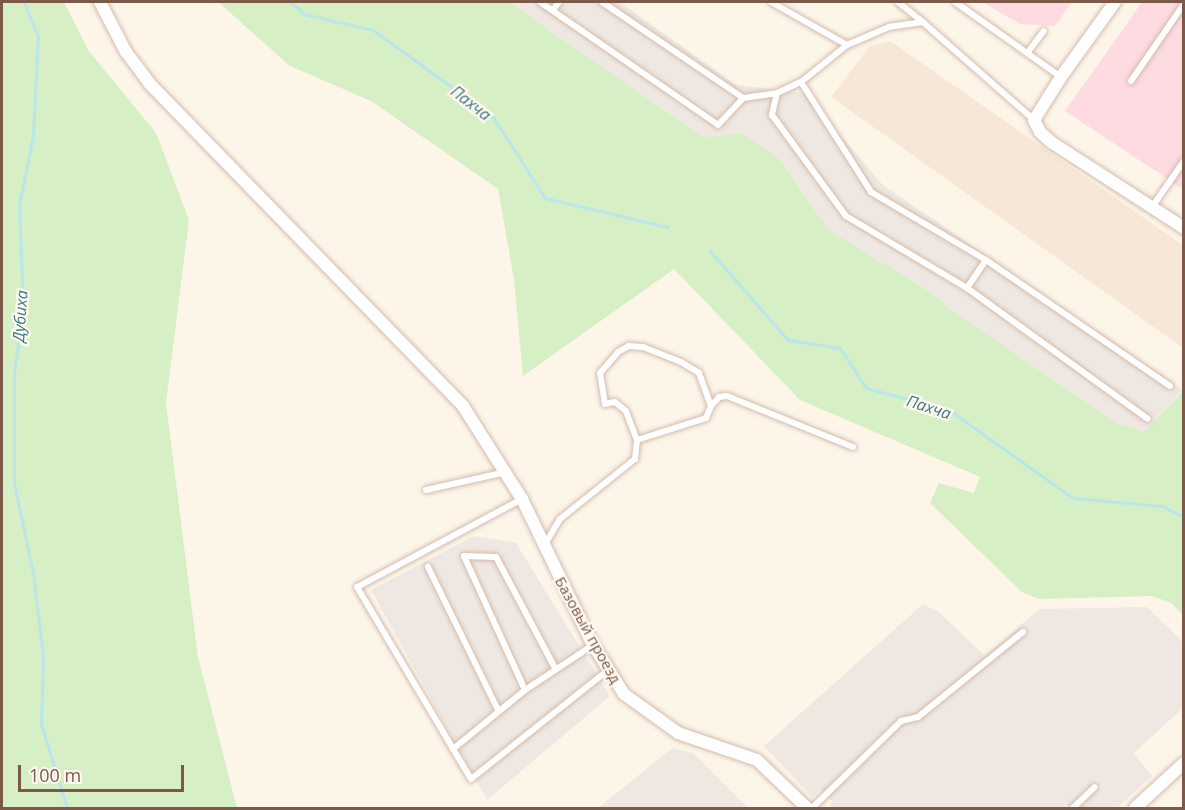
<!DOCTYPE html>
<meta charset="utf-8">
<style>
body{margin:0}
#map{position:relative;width:1185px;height:810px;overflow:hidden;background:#fef5e9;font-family:"Open Sans",sans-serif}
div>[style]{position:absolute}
.residential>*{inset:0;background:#f7e7d6}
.industrial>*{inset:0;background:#efe8e2}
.medical>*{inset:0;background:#fddbe1}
.green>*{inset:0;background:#d7efc5}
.stream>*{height:3px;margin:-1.5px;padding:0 1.5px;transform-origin:1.5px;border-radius:1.5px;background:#bae6eb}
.roads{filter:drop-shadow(0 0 2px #d3bcac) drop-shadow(0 0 2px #d3bcac)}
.lane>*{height:6px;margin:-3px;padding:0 3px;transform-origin:3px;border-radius:3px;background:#fff}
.street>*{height:12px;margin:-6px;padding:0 6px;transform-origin:6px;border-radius:6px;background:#fff}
span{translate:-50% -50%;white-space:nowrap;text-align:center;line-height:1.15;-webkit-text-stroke:4.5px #fff9f1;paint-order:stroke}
.street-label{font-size:15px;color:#7d5949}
.water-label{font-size:16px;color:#3a7a83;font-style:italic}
.frame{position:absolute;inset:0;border:3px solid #7d5949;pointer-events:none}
.scale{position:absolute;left:18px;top:765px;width:166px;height:27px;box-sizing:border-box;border:3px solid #7d5949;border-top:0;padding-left:8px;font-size:18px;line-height:21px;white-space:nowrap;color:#7d5949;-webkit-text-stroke:4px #fff9f1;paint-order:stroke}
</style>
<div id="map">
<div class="residential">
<i style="clip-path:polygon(890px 41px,1183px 245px,1183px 348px,831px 97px,870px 46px)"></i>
</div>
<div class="industrial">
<i style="clip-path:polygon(513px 2px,620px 2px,736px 85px,804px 93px,883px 185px,1183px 390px,1144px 432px,1116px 423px,950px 309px,929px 291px,829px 230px,775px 154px,741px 133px,703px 137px,512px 4px)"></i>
<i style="clip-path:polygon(474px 536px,516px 543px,610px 696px,487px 800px,371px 590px)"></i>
<i style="clip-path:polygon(923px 604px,940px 613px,985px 656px,1039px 609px,1147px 607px,1183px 642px,1183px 708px,1134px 753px,1152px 776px,1117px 808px,829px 808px,832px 801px,820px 790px,812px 797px,764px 746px)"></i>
<i style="clip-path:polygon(672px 748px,693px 753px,748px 808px,598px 808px)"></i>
</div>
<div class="medical">
<i style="clip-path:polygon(982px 2px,1072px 2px,1055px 26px,1020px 24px)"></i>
<i style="clip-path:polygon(1142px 2px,1183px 2px,1183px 189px,1065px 111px)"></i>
</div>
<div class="green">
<i style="clip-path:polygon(2px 2px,64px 2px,88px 50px,156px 133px,189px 220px,166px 403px,198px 657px,237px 808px,2px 808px)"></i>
<i style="clip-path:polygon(218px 2px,513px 2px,512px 4px,703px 137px,741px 133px,775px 154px,829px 230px,929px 291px,950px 309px,1116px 423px,1144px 432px,1183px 391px,1183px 615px,1171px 603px,1152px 596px,1039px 599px,1022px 592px,930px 503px,939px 483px,974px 493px,980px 477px,800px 400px,674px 269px,523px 376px,514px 280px,498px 189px,371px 101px,290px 66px)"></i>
</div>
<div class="stream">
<i style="left:24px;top:2px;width:37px;rotate:68deg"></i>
<i style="left:38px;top:36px;width:99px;rotate:92.9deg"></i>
<i style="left:33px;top:135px;width:71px;rotate:101.3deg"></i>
<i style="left:19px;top:205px;width:104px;rotate:87.8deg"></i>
<i style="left:23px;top:309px;width:64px;rotate:98.1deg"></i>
<i style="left:14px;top:372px;width:112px;rotate:90deg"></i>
<i style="left:14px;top:484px;width:91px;rotate:77.9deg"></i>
<i style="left:33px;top:573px;width:85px;rotate:83.2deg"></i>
<i style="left:43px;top:657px;width:67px;rotate:91.7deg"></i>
<i style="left:41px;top:724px;width:88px;rotate:72.8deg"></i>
<i style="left:291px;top:2px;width:18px;rotate:43deg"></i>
<i style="left:304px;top:14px;width:71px;rotate:13.1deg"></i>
<i style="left:373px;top:30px;width:148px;rotate:35.9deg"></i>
<i style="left:493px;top:117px;width:96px;rotate:57.3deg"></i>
<i style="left:545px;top:198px;width:126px;rotate:13.3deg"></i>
<i style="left:710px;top:251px;width:118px;rotate:48.8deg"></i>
<i style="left:788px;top:340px;width:53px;rotate:8.7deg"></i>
<i style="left:840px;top:348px;width:48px;rotate:57deg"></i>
<i style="left:866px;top:388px;width:86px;rotate:14.8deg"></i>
<i style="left:949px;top:410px;width:152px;rotate:35.4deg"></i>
<i style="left:1073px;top:498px;width:89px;rotate:5.1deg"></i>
<i style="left:1162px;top:506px;width:25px;rotate:27deg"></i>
</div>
<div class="roads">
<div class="lane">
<i style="left:540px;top:2px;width:216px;rotate:34.6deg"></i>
<i style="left:718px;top:125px;width:37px;rotate:-47deg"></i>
<i style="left:602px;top:2px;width:171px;rotate:34.2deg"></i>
<i style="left:743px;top:98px;width:34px;rotate:-8deg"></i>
<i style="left:777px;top:93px;width:26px;rotate:-25deg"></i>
<i style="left:771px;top:2px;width:87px;rotate:29.5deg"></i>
<i style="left:898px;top:2px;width:32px;rotate:39deg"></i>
<i style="left:955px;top:2px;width:130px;rotate:35.3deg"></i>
<i style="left:553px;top:10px;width:10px;rotate:-53deg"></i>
<i style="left:1028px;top:52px;width:26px;rotate:-53deg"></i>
<i style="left:1131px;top:81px;width:93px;rotate:-55.5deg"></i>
<i style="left:777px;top:93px;width:23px;rotate:103deg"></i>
<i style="left:772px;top:115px;width:125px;rotate:53.8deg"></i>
<i style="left:846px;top:216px;width:141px;rotate:30.8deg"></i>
<i style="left:967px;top:288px;width:223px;rotate:35.9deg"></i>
<i style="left:1034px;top:120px;width:148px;rotate:-138.6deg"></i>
<i style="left:923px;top:22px;width:34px;rotate:172deg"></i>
<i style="left:889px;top:27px;width:46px;rotate:156.8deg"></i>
<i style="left:847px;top:45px;width:59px;rotate:141.2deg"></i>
<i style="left:801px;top:82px;width:130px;rotate:57.5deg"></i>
<i style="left:871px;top:192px;width:134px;rotate:30.6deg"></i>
<i style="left:986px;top:260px;width:223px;rotate:34.4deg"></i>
<i style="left:1152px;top:207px;width:56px;rotate:-55.2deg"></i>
<i style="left:967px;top:288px;width:34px;rotate:-56deg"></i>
<i style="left:637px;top:440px;width:72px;rotate:-17.7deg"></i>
<i style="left:706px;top:418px;width:13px;rotate:-67deg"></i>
<i style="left:711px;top:406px;width:12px;rotate:-48deg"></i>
<i style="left:719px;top:397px;width:8px;rotate:-7deg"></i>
<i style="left:727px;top:396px;width:136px;rotate:22deg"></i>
<i style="left:426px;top:490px;width:82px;rotate:-12.7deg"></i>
<i style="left:522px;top:499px;width:187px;rotate:151.9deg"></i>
<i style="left:357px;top:587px;width:188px;rotate:59.3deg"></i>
<i style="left:453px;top:749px;width:93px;rotate:-39.3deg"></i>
<i style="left:525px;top:690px;width:82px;rotate:-33.5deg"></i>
<i style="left:545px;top:544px;width:29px;rotate:-59deg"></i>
<i style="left:560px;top:519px;width:96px;rotate:-38.7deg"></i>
<i style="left:635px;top:459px;width:19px;rotate:-84deg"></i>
<i style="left:637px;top:440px;width:31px;rotate:-111deg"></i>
<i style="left:626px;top:411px;width:14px;rotate:-141deg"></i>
<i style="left:615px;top:402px;width:10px;rotate:169deg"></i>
<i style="left:605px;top:404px;width:31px;rotate:-99deg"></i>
<i style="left:600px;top:373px;width:28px;rotate:-49deg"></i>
<i style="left:618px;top:352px;width:13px;rotate:-29deg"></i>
<i style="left:629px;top:346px;width:14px;rotate:4deg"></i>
<i style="left:643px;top:347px;width:41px;rotate:21.5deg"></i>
<i style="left:681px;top:362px;width:21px;rotate:31deg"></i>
<i style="left:699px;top:373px;width:35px;rotate:70deg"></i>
<i style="left:428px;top:567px;width:159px;rotate:63.9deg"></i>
<i style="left:525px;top:690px;width:147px;rotate:-114.5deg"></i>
<i style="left:464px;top:556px;width:32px;rotate:2deg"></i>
<i style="left:496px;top:557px;width:126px;rotate:62deg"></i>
<i style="left:453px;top:749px;width:35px;rotate:59deg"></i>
<i style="left:471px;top:779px;width:175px;rotate:-38.5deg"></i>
<i style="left:812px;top:808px;width:124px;rotate:-44.3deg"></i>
<i style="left:901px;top:721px;width:17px;rotate:-13deg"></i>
<i style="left:918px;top:717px;width:135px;rotate:-39deg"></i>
<i style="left:1073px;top:808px;width:30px;rotate:-44deg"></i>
</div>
<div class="street">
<i style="left:100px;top:2px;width:56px;rotate:62.5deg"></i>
<i style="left:126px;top:52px;width:39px;rotate:53deg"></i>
<i style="left:149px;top:83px;width:450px;rotate:45.8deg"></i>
<i style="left:463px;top:406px;width:110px;rotate:57.6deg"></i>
<i style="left:522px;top:499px;width:162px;rotate:64.1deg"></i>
<i style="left:593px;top:645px;width:58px;rotate:57.7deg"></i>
<i style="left:624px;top:694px;width:67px;rotate:35.8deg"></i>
<i style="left:678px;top:733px;width:83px;rotate:18.9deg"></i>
<i style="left:757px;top:760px;width:69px;rotate:43.8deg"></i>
<i style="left:1115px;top:2px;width:92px;rotate:125.8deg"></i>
<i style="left:1061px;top:77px;width:51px;rotate:122.1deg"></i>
<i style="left:1034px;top:120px;width:13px;rotate:63deg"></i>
<i style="left:1040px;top:132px;width:15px;rotate:42deg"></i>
<i style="left:1051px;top:142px;width:158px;rotate:32.9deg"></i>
<i style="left:1135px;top:808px;width:67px;rotate:-42.6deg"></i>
</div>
</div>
<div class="street-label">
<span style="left:588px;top:630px;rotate:61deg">Базовый проезд</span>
</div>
<div class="water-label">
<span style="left:471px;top:103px;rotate:38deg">Пахча</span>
<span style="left:20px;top:316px;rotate:-86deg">Дубиха</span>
<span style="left:929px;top:407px;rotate:18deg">Пахча</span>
</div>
<div class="frame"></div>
<div class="scale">100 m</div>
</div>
